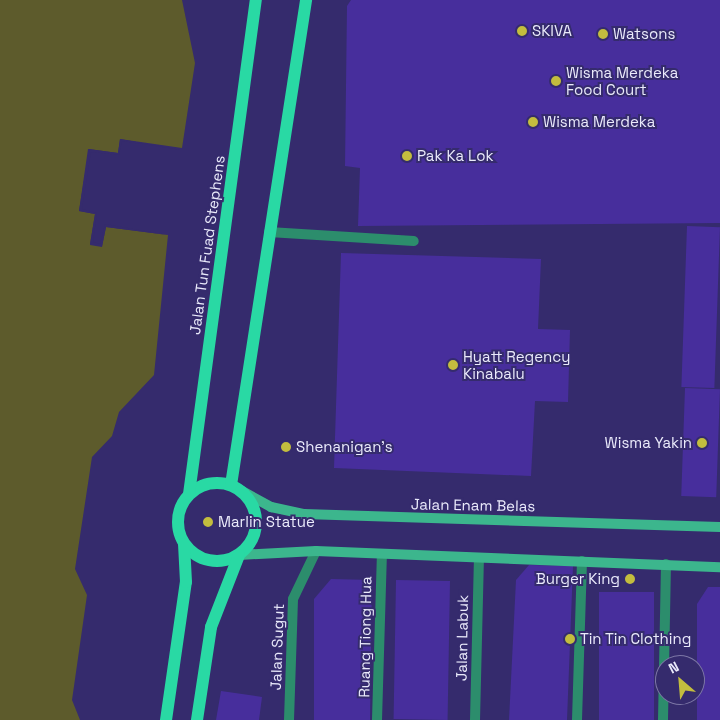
<!DOCTYPE html>
<style>
body{margin:0}
#map{position:relative;width:720px;height:720px;overflow:hidden;background:#352b6d;font-family:"Space Grotesk",sans-serif}
div>[style]{position:absolute}
.water>*{inset:0;background:#5d5b2c}
.pier>*{inset:0;background:#352b6d}
.building>*{inset:0;background:#472e9c;transform-origin:0 0}
.street>*{height:10px;margin:-5px;padding:0 5px;transform-origin:5px;border-radius:5px;background:#2c8d6c}
.secondary>*{height:10px;margin:-5px;padding:0 5px;transform-origin:5px;border-radius:5px;background:#3cb68d}
.primary>*{height:12px;margin:-6px;padding:0 6px;transform-origin:6px;border-radius:6px;background:#29d9a4}
.primary>.ring{margin:-6px;padding:0;box-sizing:content-box;background:none;border:12px solid #29d9a4;border-radius:50%}
.dots>*{width:14px;height:14px;translate:-50% -50%;box-sizing:border-box;border:2px solid #352b6d;border-radius:50%}
span{translate:-50% -50%;white-space:nowrap;text-align:center;line-height:1.15;-webkit-text-stroke:4px #352b6d;paint-order:stroke}
.poi-label{font-size:15px;color:#eaeafb}
.left{translate:0 -50%;text-align:left}
.right{translate:-100% -50%;text-align:right}
.street-label{font-size:15px;color:#eaeafb}
.north{position:absolute;left:655px;top:655px;width:50px;height:50px;box-sizing:border-box;background:#352b6d;border:1px solid #7d77a6;border-radius:50%;rotate:333deg;font-size:14px;font-weight:700;line-height:20px;text-align:center;color:#eaeafb}
.north::after{content:'';display:block;margin:auto;width:18px;height:22px;background:#c3bd3e;clip-path:polygon(50% 0,100% 100%,50% 72%,0 100%)}
</style>
<div id="map">
<div class="water">
<i style="clip-path:polygon(0 0,182px 0,195px 63px,182px 148px,120px 139px,118px 153px,89px 149px,79px 211px,95px 214px,90px 244px,102px 246px,106px 227px,168px 235px,154px 375px,119px 412px,112px 436px,92px 457px,75px 569px,87px 595px,72px 700px,80px 720px,0 720px)"></i>
</div>
<div class="pier">
<i style="clip-path:polygon(120px 139px,181px 150px,122px 141px,119px 155px,91px 152px,82px 209px,97px 213px,93px 242px,100px 244px,105px 224px,168px 235px,106px 227px,102px 247px,90px 245px,95px 214px,79px 211px,88px 149px,118px 153px)"></i>
</div>
<div class="building">
<i style="clip-path:polygon(351px 0,720px 0,720px 223px,358px 226px,360px 168px,345px 166px,347px 6px)"></i>
<i style="left:687px;top:226px;width:33px;height:161px;rotate:2deg"></i>
<i style="clip-path:polygon(341px 253px,541px 259px,538px 329px,570px 330px,568px 402px,535px 401px,531px 476px,334px 468px)"></i>
<i style="left:685px;top:388px;width:35px;height:108px;rotate:2deg"></i>
<i style="clip-path:polygon(529px 565px,573px 566px,567px 720px,509px 720px,516px 580px)"></i>
<i style="clip-path:polygon(331px 579px,372px 580px,370px 720px,314px 720px,314px 599px)"></i>
<i style="left:450px;top:581px;width:139px;height:54px;rotate:91deg"></i>
<i style="clip-path:polygon(708px 587px,720px 587px,720px 720px,697px 720px,697px 604px)"></i>
<i style="left:599px;top:592px;width:55px;height:128px"></i>
<i style="clip-path:polygon(221px 691px,262px 697px,259px 720px,216px 720px)"></i>
</div>
<div class="street">
<i style="left:269px;top:232px;width:145px;rotate:3.6deg"></i>
<i style="left:289px;top:720px;width:121px;rotate:-88.1deg"></i>
<i style="left:293px;top:599px;width:53px;rotate:-64.4deg"></i>
<i style="left:377px;top:720px;width:166px;rotate:-88.3deg"></i>
<i style="left:475px;top:720px;width:162px;rotate:-88.6deg"></i>
<i style="left:577px;top:720px;width:159px;rotate:-88.2deg"></i>
<i style="left:663px;top:720px;width:156px;rotate:-88.9deg"></i>
</div>
<div class="secondary">
<i style="left:231px;top:485px;width:46px;rotate:28.8deg"></i>
<i style="left:271px;top:507px;width:34px;rotate:12deg"></i>
<i style="left:304px;top:514px;width:416px;rotate:1.8deg"></i>
<i style="left:239px;top:555px;width:77px;rotate:-3deg"></i>
<i style="left:316px;top:551px;width:404px;rotate:2.3deg"></i>
</div>
<div class="primary">
<i class="ring" style="left:178px;top:483px;width:66px;height:66px"></i>
<i style="left:231px;top:485px;width:491px;rotate:-81.2deg"></i>
<i style="left:189px;top:494px;width:499px;rotate:-82.3deg"></i>
<i style="left:166px;top:720px;width:139px;rotate:-81.8deg"></i>
<i style="left:186px;top:582px;width:38px;rotate:-93deg"></i>
<i style="left:197px;top:720px;width:94px;rotate:-81.4deg"></i>
<i style="left:211px;top:627px;width:77px;rotate:-68.7deg"></i>
</div>
<div class="dots">
<i style="left:522px;top:31px;background:#c3bd3e"></i>
<i style="left:603px;top:34px;background:#c3bd3e"></i>
<i style="left:556px;top:81px;background:#c3bd3e"></i>
<i style="left:533px;top:122px;background:#c3bd3e"></i>
<i style="left:407px;top:156px;background:#c3bd3e"></i>
<i style="left:453px;top:365px;background:#c3bd3e"></i>
<i style="left:702px;top:443px;background:#c3bd3e"></i>
<i style="left:286px;top:447px;background:#c3bd3e"></i>
<i style="left:208px;top:522px;background:#c3bd3e"></i>
<i style="left:630px;top:579px;background:#c3bd3e"></i>
<i style="left:570px;top:639px;background:#c3bd3e"></i>
</div>
<div class="poi-label">
<span class="left" style="left:532px;top:31px">SKIVA</span>
<span class="left" style="left:613px;top:34px">Watsons</span>
<span class="left" style="left:566px;top:81px">Wisma Merdeka<br>Food Court</span>
<span class="left" style="left:543px;top:122px">Wisma Merdeka</span>
<span class="left" style="left:417px;top:156px">Pak Ka Lok</span>
<span class="left" style="left:463px;top:365px">Hyatt Regency<br>Kinabalu</span>
<span class="right" style="left:692px;top:443px">Wisma Yakin</span>
<span class="left" style="left:296px;top:447px">Shenanigan's</span>
<span class="left" style="left:218px;top:522px">Marlin Statue</span>
<span class="right" style="left:620px;top:579px">Burger King</span>
<span class="left" style="left:580px;top:639px">Tin Tin Clothing</span>
</div>
<div class="street-label">
<span style="left:207px;top:245px;rotate:-82deg">Jalan Tun Fuad Stephens</span>
<span style="left:473px;top:505px;rotate:1deg">Jalan Enam Belas</span>
<span style="left:365px;top:637px;rotate:-89deg">Ruang Tiong Hua</span>
<span style="left:462px;top:638px;rotate:-89deg">Jalan Labuk</span>
<span style="left:277px;top:647px;rotate:-88deg">Jalan Sugut</span>
</div>
<div class="north">N</div>
</div>
